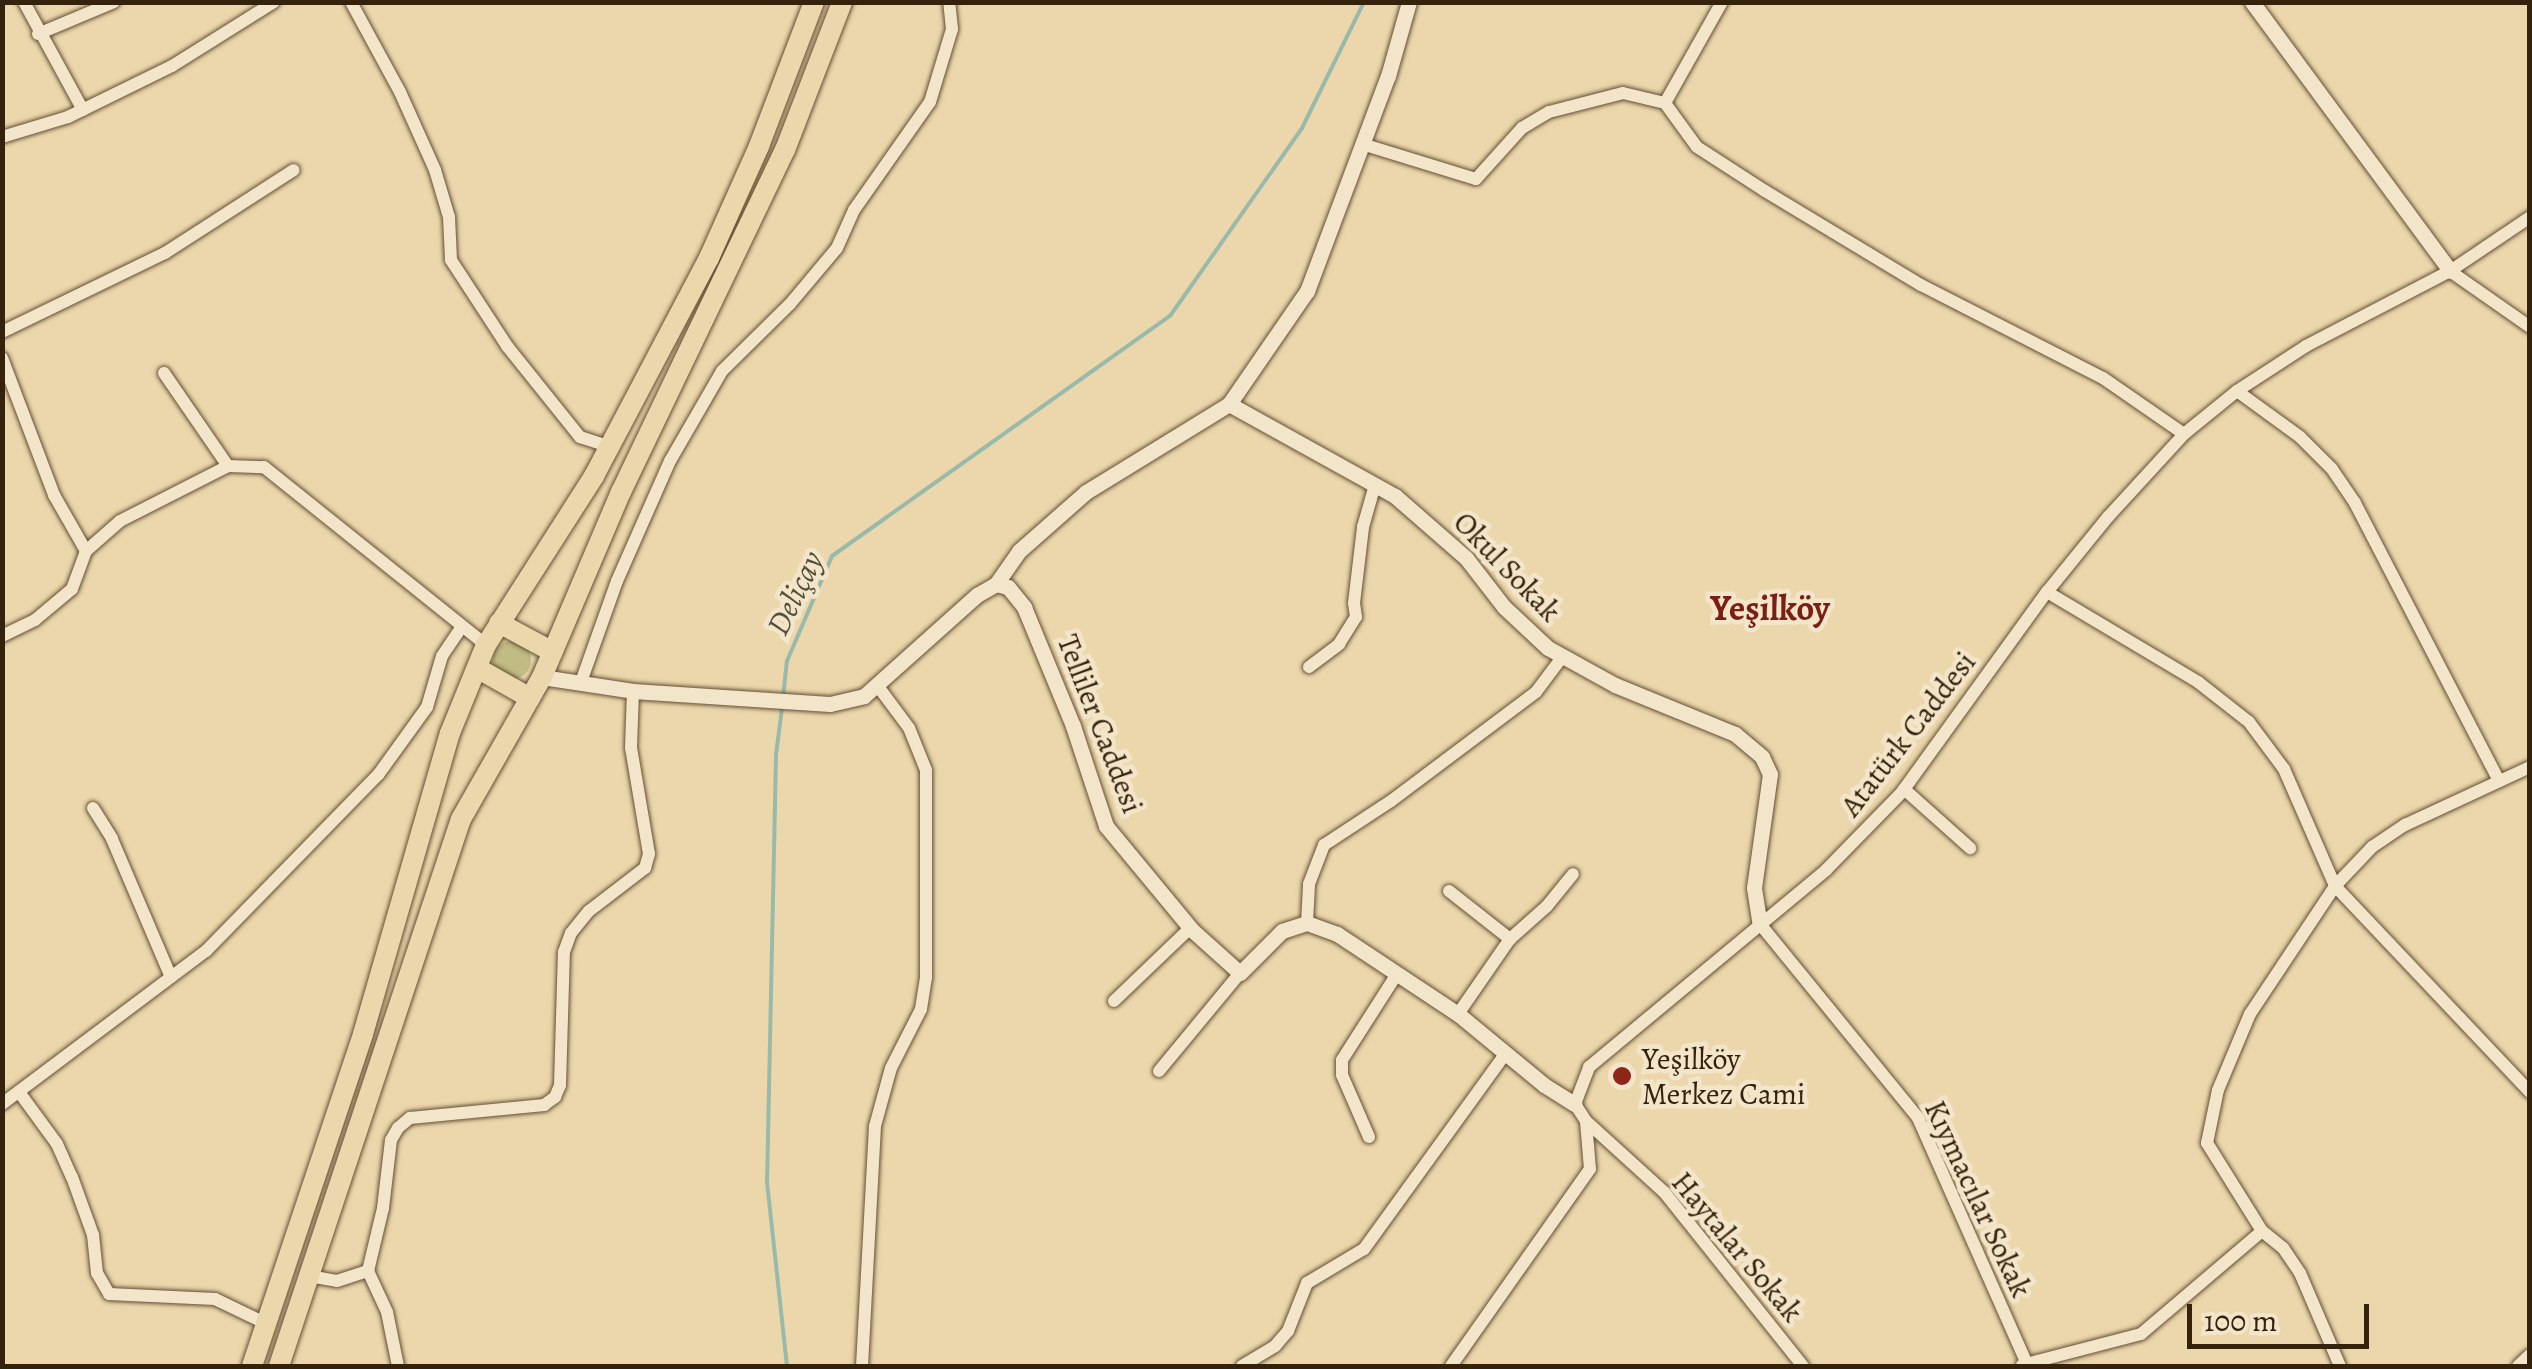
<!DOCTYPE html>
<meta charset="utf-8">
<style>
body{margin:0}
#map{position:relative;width:2532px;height:1369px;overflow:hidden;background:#ecd7ac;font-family:Alegreya,serif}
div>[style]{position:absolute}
.green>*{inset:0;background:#c0bc84}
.round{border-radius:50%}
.stream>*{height:4px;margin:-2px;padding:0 2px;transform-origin:2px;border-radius:2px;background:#99baaa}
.roads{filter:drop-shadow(0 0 2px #634f34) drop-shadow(0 0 2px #634f34)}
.minor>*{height:12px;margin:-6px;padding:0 6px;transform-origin:6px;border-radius:6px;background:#f3e5c9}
.tertiary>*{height:15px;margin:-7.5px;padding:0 7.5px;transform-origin:7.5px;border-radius:7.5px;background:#f3e5c9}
.trunk>*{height:20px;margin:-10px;padding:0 10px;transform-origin:10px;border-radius:10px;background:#ecd7ac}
.dots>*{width:28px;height:28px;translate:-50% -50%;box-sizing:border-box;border:5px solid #f3e5c9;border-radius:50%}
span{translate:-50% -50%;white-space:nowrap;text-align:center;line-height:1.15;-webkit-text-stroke:9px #f3e5c9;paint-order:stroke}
.street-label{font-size:30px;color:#35220c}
.poi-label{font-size:30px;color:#35220c}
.left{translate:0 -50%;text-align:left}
.water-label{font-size:32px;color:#53503b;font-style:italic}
.quarter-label{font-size:35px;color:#7a1f14;font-weight:700}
.frame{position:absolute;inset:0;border:5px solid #35220c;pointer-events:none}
.scale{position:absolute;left:2187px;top:1304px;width:182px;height:45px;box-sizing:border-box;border:5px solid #35220c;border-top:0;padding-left:12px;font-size:30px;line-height:35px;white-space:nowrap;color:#35220c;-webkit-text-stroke:8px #f3e5c9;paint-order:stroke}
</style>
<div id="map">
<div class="green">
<i class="round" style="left:493px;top:641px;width:38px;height:38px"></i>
</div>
<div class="stream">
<i style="left:783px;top:698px;width:37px;rotate:-84deg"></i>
<i style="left:787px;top:661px;width:114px;rotate:-66.8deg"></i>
<i style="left:832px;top:556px;width:415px;rotate:-35.4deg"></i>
<i style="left:1170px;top:316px;width:230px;rotate:-54.9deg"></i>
<i style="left:1302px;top:128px;width:140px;rotate:-63.8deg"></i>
<i style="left:782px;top:708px;width:47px;rotate:97.3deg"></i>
<i style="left:776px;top:755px;width:427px;rotate:91.2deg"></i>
<i style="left:767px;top:1182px;width:185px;rotate:83.8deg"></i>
</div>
<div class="roads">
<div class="minor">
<i style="left:24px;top:2px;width:123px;rotate:61.4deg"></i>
<i style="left:351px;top:2px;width:102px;rotate:61.4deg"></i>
<i style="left:400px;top:92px;width:85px;rotate:65.8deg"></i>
<i style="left:435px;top:170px;width:49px;rotate:73.4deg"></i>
<i style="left:449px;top:217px;width:43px;rotate:87.3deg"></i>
<i style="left:451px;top:260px;width:103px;rotate:56.9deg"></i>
<i style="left:507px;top:346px;width:117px;rotate:51.3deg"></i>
<i style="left:580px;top:437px;width:32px;rotate:18deg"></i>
<i style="left:38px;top:34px;width:82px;rotate:-22.8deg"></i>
<i style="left:1665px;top:103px;width:116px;rotate:-60.6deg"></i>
<i style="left:2px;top:137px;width:69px;rotate:-16.9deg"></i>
<i style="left:68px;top:117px;width:116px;rotate:-26.1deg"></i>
<i style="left:172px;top:66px;width:120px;rotate:-32.1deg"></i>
<i style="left:1362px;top:144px;width:119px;rotate:17.1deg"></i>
<i style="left:1476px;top:179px;width:69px;rotate:-48deg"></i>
<i style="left:1522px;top:128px;width:31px;rotate:-31deg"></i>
<i style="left:1549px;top:112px;width:76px;rotate:-14.4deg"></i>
<i style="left:1623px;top:93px;width:43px;rotate:13.4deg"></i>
<i style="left:1665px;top:103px;width:54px;rotate:54deg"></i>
<i style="left:1697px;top:147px;width:81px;rotate:32.9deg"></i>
<i style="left:1765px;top:191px;width:182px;rotate:31.1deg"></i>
<i style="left:1921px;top:285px;width:204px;rotate:27.1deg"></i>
<i style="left:2103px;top:378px;width:98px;rotate:34.7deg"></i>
<i style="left:2450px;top:271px;width:98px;rotate:35deg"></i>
<i style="left:2px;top:332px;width:181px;rotate:-25.9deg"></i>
<i style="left:165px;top:253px;width:153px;rotate:-32.8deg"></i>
<i style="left:2px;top:358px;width:147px;rotate:69.2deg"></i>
<i style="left:54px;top:495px;width:64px;rotate:60.3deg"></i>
<i style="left:164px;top:373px;width:113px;rotate:55.5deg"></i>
<i style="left:2237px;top:391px;width:78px;rotate:36.1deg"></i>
<i style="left:2300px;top:437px;width:45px;rotate:45deg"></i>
<i style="left:2332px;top:469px;width:41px;rotate:55.9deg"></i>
<i style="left:2355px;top:503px;width:313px;rotate:62.6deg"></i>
<i style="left:2047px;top:592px;width:176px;rotate:30.8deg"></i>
<i style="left:2198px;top:682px;width:65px;rotate:38.1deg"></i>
<i style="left:2249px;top:722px;width:59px;rotate:53.3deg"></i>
<i style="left:2284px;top:769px;width:128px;rotate:66.4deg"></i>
<i style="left:2335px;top:886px;width:284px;rotate:46.6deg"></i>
<i style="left:2px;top:636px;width:37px;rotate:-26deg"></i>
<i style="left:35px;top:620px;width:48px;rotate:-40deg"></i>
<i style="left:72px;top:589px;width:40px;rotate:-69.8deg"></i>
<i style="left:86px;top:551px;width:45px;rotate:-41.4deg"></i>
<i style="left:120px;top:521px;width:121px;rotate:-27deg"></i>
<i style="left:228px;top:466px;width:36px;rotate:2deg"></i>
<i style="left:264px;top:467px;width:285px;rotate:38.7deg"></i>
<i style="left:1309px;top:667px;width:38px;rotate:-37deg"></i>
<i style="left:1339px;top:644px;width:32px;rotate:-58deg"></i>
<i style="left:1356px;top:617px;width:14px;rotate:-98deg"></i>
<i style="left:1354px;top:603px;width:77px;rotate:-83.2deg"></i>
<i style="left:1363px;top:527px;width:44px;rotate:-74.1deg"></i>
<i style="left:581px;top:682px;width:107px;rotate:-70.4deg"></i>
<i style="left:617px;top:581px;width:131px;rotate:-66.2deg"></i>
<i style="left:670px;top:461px;width:104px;rotate:-60deg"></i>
<i style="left:722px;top:371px;width:95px;rotate:-44.6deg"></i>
<i style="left:790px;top:304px;width:73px;rotate:-50deg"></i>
<i style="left:837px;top:248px;width:42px;rotate:-65.9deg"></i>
<i style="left:854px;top:210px;width:132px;rotate:-54.9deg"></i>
<i style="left:930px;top:102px;width:76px;rotate:-73.2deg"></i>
<i style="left:952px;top:29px;width:27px;rotate:-96deg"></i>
<i style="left:1904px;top:789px;width:89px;rotate:41.8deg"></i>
<i style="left:93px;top:808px;width:36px;rotate:58deg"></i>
<i style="left:112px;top:839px;width:150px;rotate:66.9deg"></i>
<i style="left:1449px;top:891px;width:78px;rotate:38.2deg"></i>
<i style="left:1307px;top:923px;width:39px;rotate:-87deg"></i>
<i style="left:1309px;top:884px;width:42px;rotate:-69deg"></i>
<i style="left:1324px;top:845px;width:80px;rotate:-33.3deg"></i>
<i style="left:1391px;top:801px;width:181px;rotate:-36.9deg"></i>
<i style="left:1536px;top:692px;width:45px;rotate:-53.1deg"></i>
<i style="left:1760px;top:924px;width:250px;rotate:50.8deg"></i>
<i style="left:1918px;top:1118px;width:267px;rotate:66.1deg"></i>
<i style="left:1114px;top:1001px;width:105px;rotate:-43.8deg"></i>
<i style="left:1458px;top:1014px;width:91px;rotate:-55.3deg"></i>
<i style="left:1510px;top:939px;width:50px;rotate:-41.7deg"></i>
<i style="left:1547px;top:906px;width:41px;rotate:-50.9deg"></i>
<i style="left:1159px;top:1071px;width:127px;rotate:-50.4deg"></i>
<i style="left:19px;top:1092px;width:64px;rotate:53.8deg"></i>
<i style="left:57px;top:1144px;width:36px;rotate:66deg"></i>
<i style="left:72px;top:1177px;width:62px;rotate:70.1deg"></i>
<i style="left:93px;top:1235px;width:38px;rotate:84deg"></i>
<i style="left:97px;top:1273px;width:24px;rotate:60deg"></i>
<i style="left:109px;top:1294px;width:106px;rotate:2.7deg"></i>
<i style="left:215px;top:1299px;width:58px;rotate:25.7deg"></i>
<i style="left:2px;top:1104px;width:255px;rotate:-36.9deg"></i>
<i style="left:206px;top:951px;width:246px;rotate:-45.7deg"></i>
<i style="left:378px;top:775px;width:84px;rotate:-54.2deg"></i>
<i style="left:427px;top:707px;width:53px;rotate:-73.6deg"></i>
<i style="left:442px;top:656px;width:34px;rotate:-56deg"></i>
<i style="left:1587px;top:1122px;width:104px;rotate:42.3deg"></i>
<i style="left:1664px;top:1192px;width:223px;rotate:51.4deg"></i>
<i style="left:1369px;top:1137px;width:68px;rotate:-113.5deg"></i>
<i style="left:1342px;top:1075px;width:15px;rotate:-90deg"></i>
<i style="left:1342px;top:1060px;width:102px;rotate:-57.4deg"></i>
<i style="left:368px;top:1271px;width:65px;rotate:-76.6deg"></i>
<i style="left:383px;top:1208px;width:68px;rotate:-83.3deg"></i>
<i style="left:391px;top:1140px;width:14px;rotate:-60deg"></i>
<i style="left:398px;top:1128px;width:16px;rotate:-40deg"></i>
<i style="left:410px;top:1118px;width:135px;rotate:-5.5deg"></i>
<i style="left:544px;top:1105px;width:14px;rotate:-36deg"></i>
<i style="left:555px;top:1097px;width:13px;rotate:-67deg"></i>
<i style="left:560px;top:1085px;width:133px;rotate:-88.3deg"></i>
<i style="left:564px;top:952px;width:20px;rotate:-70deg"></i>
<i style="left:571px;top:933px;width:28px;rotate:-51deg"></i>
<i style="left:589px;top:911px;width:71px;rotate:-37.5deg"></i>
<i style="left:645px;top:868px;width:15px;rotate:-74deg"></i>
<i style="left:649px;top:854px;width:108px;rotate:-99.6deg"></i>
<i style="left:631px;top:748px;width:57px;rotate:-88deg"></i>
<i style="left:309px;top:1276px;width:28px;rotate:10deg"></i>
<i style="left:337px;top:1281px;width:33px;rotate:-18deg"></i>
<i style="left:368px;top:1271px;width:45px;rotate:65.1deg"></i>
<i style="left:387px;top:1312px;width:55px;rotate:78.5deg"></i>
<i style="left:2022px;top:1365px;width:123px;rotate:-14.6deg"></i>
<i style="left:2141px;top:1334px;width:159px;rotate:-40.4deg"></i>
<i style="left:862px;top:1366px;width:240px;rotate:-86.9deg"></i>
<i style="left:875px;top:1126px;width:60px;rotate:-74.6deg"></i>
<i style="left:891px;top:1068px;width:66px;rotate:-63deg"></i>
<i style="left:921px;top:1009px;width:31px;rotate:-81deg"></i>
<i style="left:926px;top:978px;width:208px;rotate:-90deg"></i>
<i style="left:926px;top:770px;width:45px;rotate:-112deg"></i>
<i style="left:909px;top:728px;width:54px;rotate:-126.7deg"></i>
<i style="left:1242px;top:1366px;width:39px;rotate:-31deg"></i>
<i style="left:1275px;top:1346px;width:20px;rotate:-49deg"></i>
<i style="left:1288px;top:1331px;width:52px;rotate:-68.4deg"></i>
<i style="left:1307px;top:1283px;width:66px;rotate:-30.8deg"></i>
<i style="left:1364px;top:1249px;width:241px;rotate:-54.1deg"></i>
<i style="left:1451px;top:1366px;width:241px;rotate:-54.8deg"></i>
<i style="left:1590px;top:1169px;width:48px;rotate:-94.8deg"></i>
<i style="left:1586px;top:1121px;width:20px;rotate:-123deg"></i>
<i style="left:1575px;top:1104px;width:40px;rotate:-69deg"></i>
<i style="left:1589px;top:1067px;width:308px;rotate:-39.7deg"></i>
<i style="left:1826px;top:870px;width:109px;rotate:-45.7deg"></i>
<i style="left:1902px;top:792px;width:247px;rotate:-54.1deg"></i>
<i style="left:2047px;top:592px;width:97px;rotate:-50.9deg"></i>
<i style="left:2108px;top:517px;width:113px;rotate:-47.5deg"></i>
<i style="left:2184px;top:434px;width:68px;rotate:-39.1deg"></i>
<i style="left:2237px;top:391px;width:82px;rotate:-33.1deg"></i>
<i style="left:2306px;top:346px;width:162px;rotate:-27.5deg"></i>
<i style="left:2450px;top:271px;width:97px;rotate:-34deg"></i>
<i style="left:2340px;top:1366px;width:101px;rotate:-113.3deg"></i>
<i style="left:2300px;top:1273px;width:30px;rotate:-124deg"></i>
<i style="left:2283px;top:1248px;width:27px;rotate:-141deg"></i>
<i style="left:2262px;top:1231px;width:104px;rotate:-122deg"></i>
<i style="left:2207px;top:1143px;width:54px;rotate:-78.3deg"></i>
<i style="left:2218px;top:1090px;width:82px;rotate:-67.2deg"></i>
<i style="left:2250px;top:1014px;width:154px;rotate:-56.4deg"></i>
<i style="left:2335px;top:886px;width:54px;rotate:-46.5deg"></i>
<i style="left:2372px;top:847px;width:40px;rotate:-34deg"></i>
<i style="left:2405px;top:825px;width:138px;rotate:-24.9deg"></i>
<i style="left:2518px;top:1366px;width:16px;rotate:-43deg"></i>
</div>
<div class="tertiary">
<i style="left:2252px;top:2px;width:334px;rotate:53.6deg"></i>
<i style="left:1229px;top:404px;width:190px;rotate:29deg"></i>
<i style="left:1395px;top:496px;width:94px;rotate:41.1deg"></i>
<i style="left:1466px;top:558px;width:62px;rotate:52.2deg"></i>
<i style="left:1504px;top:607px;width:60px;rotate:43deg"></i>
<i style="left:1548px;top:648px;width:77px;rotate:28.9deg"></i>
<i style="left:1615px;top:685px;width:130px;rotate:22.2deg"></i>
<i style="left:1735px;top:734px;width:35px;rotate:40deg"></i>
<i style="left:1762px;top:757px;width:19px;rotate:65deg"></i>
<i style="left:1770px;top:774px;width:115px;rotate:98deg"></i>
<i style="left:1754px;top:888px;width:36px;rotate:81deg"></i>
<i style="left:996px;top:584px;width:40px;rotate:-55.1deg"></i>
<i style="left:1019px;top:551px;width:89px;rotate:-41.4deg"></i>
<i style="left:1086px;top:492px;width:168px;rotate:-31.6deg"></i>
<i style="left:1229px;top:404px;width:137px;rotate:-55.4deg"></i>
<i style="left:1307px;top:291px;width:230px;rotate:-69.4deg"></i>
<i style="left:1388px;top:76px;width:77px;rotate:-74.2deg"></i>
<i style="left:542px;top:677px;width:92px;rotate:8.7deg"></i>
<i style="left:633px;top:691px;width:197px;rotate:3.8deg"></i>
<i style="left:830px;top:704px;width:35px;rotate:-13deg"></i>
<i style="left:864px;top:696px;width:152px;rotate:-41.8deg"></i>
<i style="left:977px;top:595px;width:22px;rotate:-30deg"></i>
<i style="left:996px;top:584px;width:12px;rotate:14deg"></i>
<i style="left:1008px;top:587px;width:26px;rotate:51deg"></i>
<i style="left:1024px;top:607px;width:129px;rotate:67.6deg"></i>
<i style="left:1073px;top:726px;width:105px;rotate:71.7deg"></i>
<i style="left:1106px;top:826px;width:135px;rotate:50.4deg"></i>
<i style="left:1192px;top:930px;width:64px;rotate:41.9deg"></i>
<i style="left:1240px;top:973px;width:59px;rotate:-45deg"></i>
<i style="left:1282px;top:931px;width:26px;rotate:-18deg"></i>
<i style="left:1307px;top:923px;width:32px;rotate:20deg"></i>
<i style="left:1337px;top:934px;width:145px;rotate:33.5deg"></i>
<i style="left:1458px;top:1014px;width:112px;rotate:39.5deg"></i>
<i style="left:1544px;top:1085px;width:36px;rotate:32deg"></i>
</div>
<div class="trunk">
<i style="left:499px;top:623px;width:61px;rotate:28.2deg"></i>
<i style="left:477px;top:668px;width:61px;rotate:29.5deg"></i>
<i style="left:252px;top:1366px;width:350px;rotate:-71.5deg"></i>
<i style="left:363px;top:1034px;width:313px;rotate:-73.9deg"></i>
<i style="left:450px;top:733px;width:95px;rotate:-67.8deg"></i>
<i style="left:486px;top:645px;width:201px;rotate:-57.4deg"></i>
<i style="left:594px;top:476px;width:246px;rotate:-62.2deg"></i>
<i style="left:709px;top:258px;width:123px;rotate:-65.9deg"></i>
<i style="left:759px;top:146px;width:154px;rotate:-69.1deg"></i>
<i style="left:279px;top:1366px;width:576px;rotate:-71.6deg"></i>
<i style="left:461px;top:819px;width:163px;rotate:-60.3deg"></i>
<i style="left:542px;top:677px;width:201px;rotate:-66.9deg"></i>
<i style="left:621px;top:492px;width:379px;rotate:-64.4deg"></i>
<i style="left:785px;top:150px;width:159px;rotate:-68.9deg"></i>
</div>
</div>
<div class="dots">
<i style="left:1622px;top:1076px;background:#8f2418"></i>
</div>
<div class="street-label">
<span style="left:1507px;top:567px;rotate:46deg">Okul Sokak</span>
<span style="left:1100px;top:724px;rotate:69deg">Telliler Caddesi</span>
<span style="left:1908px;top:734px;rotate:-52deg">Atatürk Caddesi</span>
<span style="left:1978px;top:1199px;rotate:65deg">Kıymacılar Sokak</span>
<span style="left:1737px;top:1247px;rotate:50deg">Haytalar Sokak</span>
</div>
<div class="poi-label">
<span class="left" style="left:1642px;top:1076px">Yeşilköy<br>Merkez Cami</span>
</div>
<div class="water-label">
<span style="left:795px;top:593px;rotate:-64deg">Deliçay</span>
</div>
<div class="quarter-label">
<span style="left:1770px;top:608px">Yeşilköy</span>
</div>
<div class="frame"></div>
<div class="scale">100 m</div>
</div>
